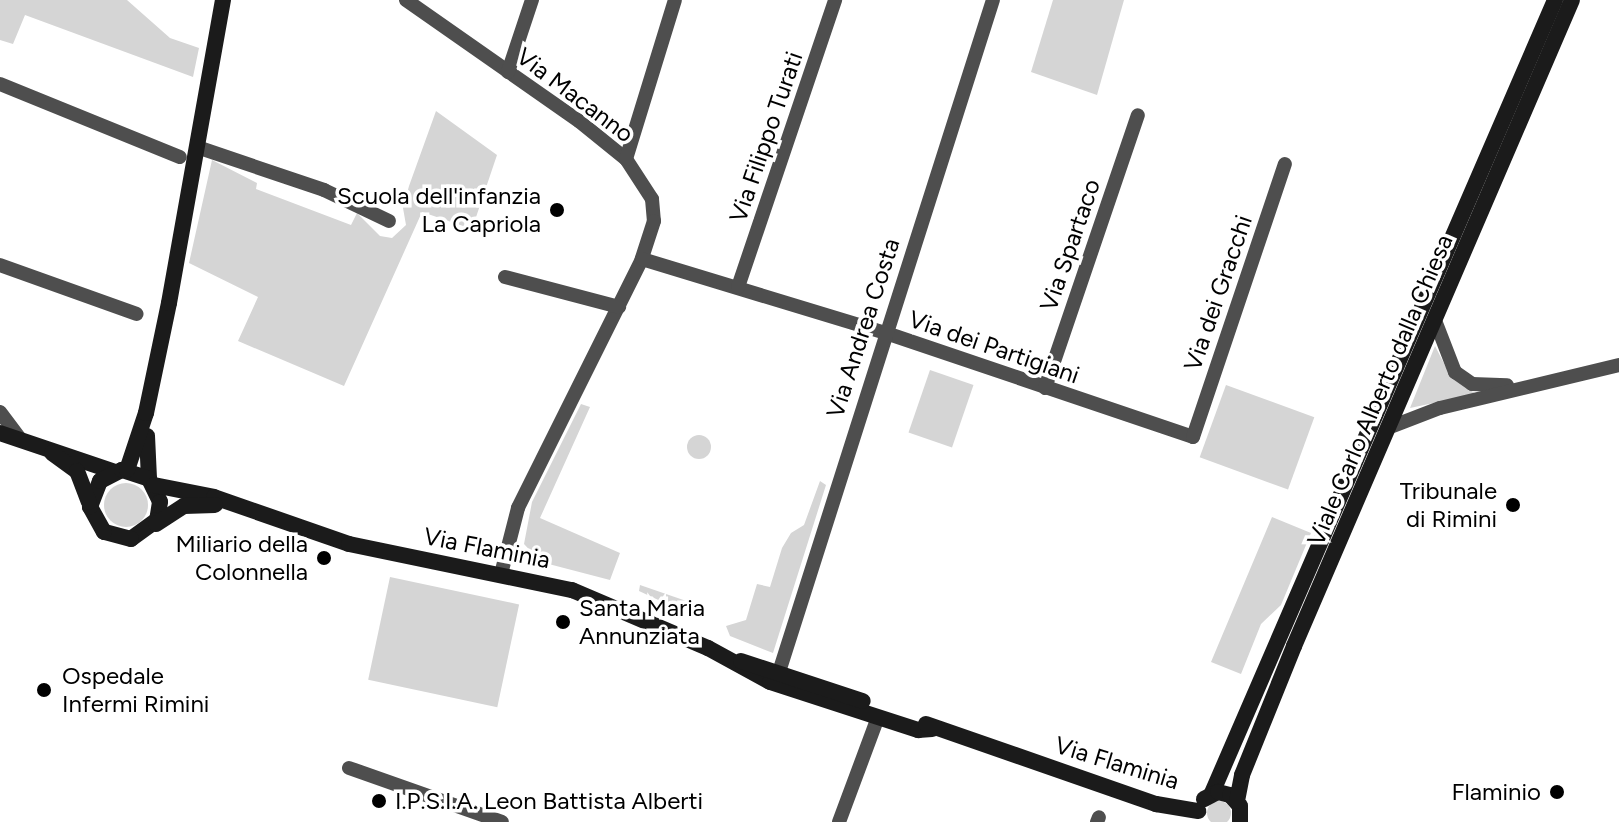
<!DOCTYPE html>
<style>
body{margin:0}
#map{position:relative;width:1619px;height:822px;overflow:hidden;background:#fff;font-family:Figtree,sans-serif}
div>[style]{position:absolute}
.green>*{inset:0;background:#d5d5d5;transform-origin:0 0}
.round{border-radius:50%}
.street>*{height:14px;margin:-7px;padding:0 7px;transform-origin:7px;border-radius:7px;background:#4e4e4e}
.secondary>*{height:16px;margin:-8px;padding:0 8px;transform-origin:8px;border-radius:8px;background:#1b1b1b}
.dots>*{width:22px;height:22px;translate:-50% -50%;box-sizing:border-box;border:4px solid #fff;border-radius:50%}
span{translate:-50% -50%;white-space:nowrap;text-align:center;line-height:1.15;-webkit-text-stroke:7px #fff;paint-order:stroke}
.street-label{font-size:24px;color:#000}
.poi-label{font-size:24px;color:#000}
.right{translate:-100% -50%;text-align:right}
.left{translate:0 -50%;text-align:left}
</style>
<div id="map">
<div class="green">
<i style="clip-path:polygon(0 0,127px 0,170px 38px,199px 48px,193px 77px,25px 15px,13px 44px,0 40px)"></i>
<i style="clip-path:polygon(1053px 0,1124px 0,1097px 95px,1031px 72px)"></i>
<i style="clip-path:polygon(436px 111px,497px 155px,472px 229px,422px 212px,344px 386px,238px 341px,258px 297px,189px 263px,212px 160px,257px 183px,256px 189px,351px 225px,357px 213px,380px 236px,392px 238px,406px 225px,403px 208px,409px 186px)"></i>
<i style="clip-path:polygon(1435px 346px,1451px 377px,1476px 394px,1410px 408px)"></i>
<i style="left:930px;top:370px;width:46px;height:66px;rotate:19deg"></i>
<i style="left:1226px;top:385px;width:94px;height:77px;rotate:20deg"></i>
<i style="clip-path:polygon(581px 404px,590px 407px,540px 518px,620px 553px,610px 580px,541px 562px,524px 544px,532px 502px)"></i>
<i class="round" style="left:687px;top:435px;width:24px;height:24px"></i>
<i style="clip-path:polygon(820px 481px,826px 485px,773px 653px,730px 636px,726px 626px,746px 620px,757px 584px,770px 587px,782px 548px,791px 533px,804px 525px)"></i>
<i class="round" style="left:104px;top:483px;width:44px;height:44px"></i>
<i style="clip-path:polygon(1272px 517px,1311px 533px,1281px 605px,1261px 624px,1241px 674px,1211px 662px)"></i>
<i style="left:390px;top:577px;width:132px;height:105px;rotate:12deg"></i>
<i style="clip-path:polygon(640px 585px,695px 604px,697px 618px,639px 591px)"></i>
<i class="round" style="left:1207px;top:801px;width:24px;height:24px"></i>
</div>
<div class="street">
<i style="left:406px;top:0;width:211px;rotate:35deg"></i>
<i style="left:579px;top:121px;width:60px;rotate:39deg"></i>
<i style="left:626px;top:159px;width:48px;rotate:57deg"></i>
<i style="left:652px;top:199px;width:22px;rotate:85deg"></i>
<i style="left:654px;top:221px;width:40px;rotate:108deg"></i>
<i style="left:642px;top:259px;width:278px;rotate:116.5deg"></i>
<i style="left:518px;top:508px;width:68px;rotate:104.4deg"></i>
<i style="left:508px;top:72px;width:76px;rotate:-71.6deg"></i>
<i style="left:0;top:84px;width:194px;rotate:22.1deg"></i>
<i style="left:197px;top:147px;width:134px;rotate:18.7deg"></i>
<i style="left:324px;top:190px;width:72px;rotate:25.5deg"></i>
<i style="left:626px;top:159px;width:166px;rotate:-72.9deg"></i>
<i style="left:642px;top:259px;width:255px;rotate:16.9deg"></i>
<i style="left:886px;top:333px;width:324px;rotate:18.7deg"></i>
<i style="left:1193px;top:437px;width:288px;rotate:-71.4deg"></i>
<i style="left:0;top:265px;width:145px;rotate:19.7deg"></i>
<i style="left:505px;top:277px;width:118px;rotate:14.7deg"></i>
<i style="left:738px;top:287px;width:303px;rotate:-71.3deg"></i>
<i style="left:1436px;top:323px;width:53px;rotate:68.8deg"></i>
<i style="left:1455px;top:372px;width:21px;rotate:35deg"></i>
<i style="left:1472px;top:384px;width:35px;rotate:2deg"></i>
<i style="left:1045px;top:388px;width:288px;rotate:-71.2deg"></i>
<i style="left:0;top:412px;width:34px;rotate:53deg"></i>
<i style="left:1393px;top:426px;width:50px;rotate:-21deg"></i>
<i style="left:1440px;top:408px;width:184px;rotate:-13.5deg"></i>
<i style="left:779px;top:672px;width:705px;rotate:-72.34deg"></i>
<i style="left:349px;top:768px;width:162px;rotate:19.4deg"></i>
<i style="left:839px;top:822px;width:112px;rotate:-69.6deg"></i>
<i style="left:1097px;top:822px;width:5px;rotate:-68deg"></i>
</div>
<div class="secondary">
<i style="left:0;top:433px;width:121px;rotate:18.7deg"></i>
<i style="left:147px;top:436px;width:43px;rotate:87.3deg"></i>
<i style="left:149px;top:479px;width:25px;rotate:64deg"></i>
<i style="left:160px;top:502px;width:18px;rotate:99deg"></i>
<i style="left:157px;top:520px;width:32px;rotate:144deg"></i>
<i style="left:131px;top:539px;width:28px;rotate:-165deg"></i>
<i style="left:104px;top:532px;width:29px;rotate:-119deg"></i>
<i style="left:90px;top:507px;width:28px;rotate:-69deg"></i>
<i style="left:100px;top:481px;width:25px;rotate:-27deg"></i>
<i style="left:122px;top:470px;width:28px;rotate:18deg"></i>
<i style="left:52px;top:453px;width:31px;rotate:36deg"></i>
<i style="left:77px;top:471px;width:33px;rotate:69deg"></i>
<i style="left:127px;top:470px;width:60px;rotate:-71.6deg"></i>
<i style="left:146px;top:413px;width:112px;rotate:-78.2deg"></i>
<i style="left:169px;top:303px;width:308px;rotate:-79.9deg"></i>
<i style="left:154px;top:485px;width:61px;rotate:11.3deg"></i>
<i style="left:214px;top:497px;width:143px;rotate:19.2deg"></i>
<i style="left:349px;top:544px;width:228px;rotate:11.7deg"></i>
<i style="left:572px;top:590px;width:148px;rotate:23.1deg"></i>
<i style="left:708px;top:648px;width:71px;rotate:28.7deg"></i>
<i style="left:770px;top:682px;width:156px;rotate:18deg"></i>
<i style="left:918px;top:730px;width:14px;rotate:-4deg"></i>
<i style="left:156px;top:524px;width:33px;rotate:-33deg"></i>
<i style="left:184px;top:506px;width:31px;rotate:-2deg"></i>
<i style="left:741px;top:661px;width:128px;rotate:18.2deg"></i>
<i style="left:926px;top:724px;width:244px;rotate:19.2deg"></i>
<i style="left:1156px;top:804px;width:43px;rotate:9.5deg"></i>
<i style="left:1212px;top:793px;width:864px;rotate:-66.61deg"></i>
<i style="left:1204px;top:799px;width:16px;rotate:-27deg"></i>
<i style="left:1218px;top:792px;width:12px;rotate:14deg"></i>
<i style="left:1230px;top:795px;width:15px;rotate:48deg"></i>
<i style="left:1240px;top:806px;width:16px;rotate:90deg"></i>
<i style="left:1237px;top:801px;width:26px;rotate:-79deg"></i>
<i style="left:1242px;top:775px;width:139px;rotate:-68deg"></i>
<i style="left:1294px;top:646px;width:703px;rotate:-66.72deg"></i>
</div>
<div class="dots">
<i style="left:557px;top:210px;background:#000"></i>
<i style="left:1513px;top:505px;background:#000"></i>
<i style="left:324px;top:558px;background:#000"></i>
<i style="left:563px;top:622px;background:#000"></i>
<i style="left:44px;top:690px;background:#000"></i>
<i style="left:1557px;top:792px;background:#000"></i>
<i style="left:379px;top:801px;background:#000"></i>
</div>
<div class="street-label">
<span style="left:575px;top:95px;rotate:37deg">Via Macanno</span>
<span style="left:766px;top:137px;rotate:-71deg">Via Filippo Turati</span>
<span style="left:1070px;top:245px;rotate:-71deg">Via Spartaco</span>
<span style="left:1218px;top:293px;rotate:-71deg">Via dei Gracchi</span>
<span style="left:863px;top:328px;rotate:-72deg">Via Andrea Costa</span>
<span style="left:994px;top:347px;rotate:19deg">Via dei Partigiani</span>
<span style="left:1380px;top:390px;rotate:-67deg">Viale Carlo Alberto dalla Chiesa</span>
<span style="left:487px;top:548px;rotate:11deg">Via Flaminia</span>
<span style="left:1117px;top:763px;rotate:17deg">Via Flaminia</span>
</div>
<div class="poi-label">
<span class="right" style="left:541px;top:210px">Scuola dell'infanzia<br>La Capriola</span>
<span class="right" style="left:1497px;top:505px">Tribunale<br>di Rimini</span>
<span class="right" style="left:308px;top:558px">Miliario della<br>Colonnella</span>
<span class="left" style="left:579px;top:622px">Santa Maria<br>Annunziata</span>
<span class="left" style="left:62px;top:690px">Ospedale<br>Infermi Rimini</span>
<span class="right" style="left:1541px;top:792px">Flaminio</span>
<span class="left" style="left:395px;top:801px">I.P.S.I.A. Leon Battista Alberti</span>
</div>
</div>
